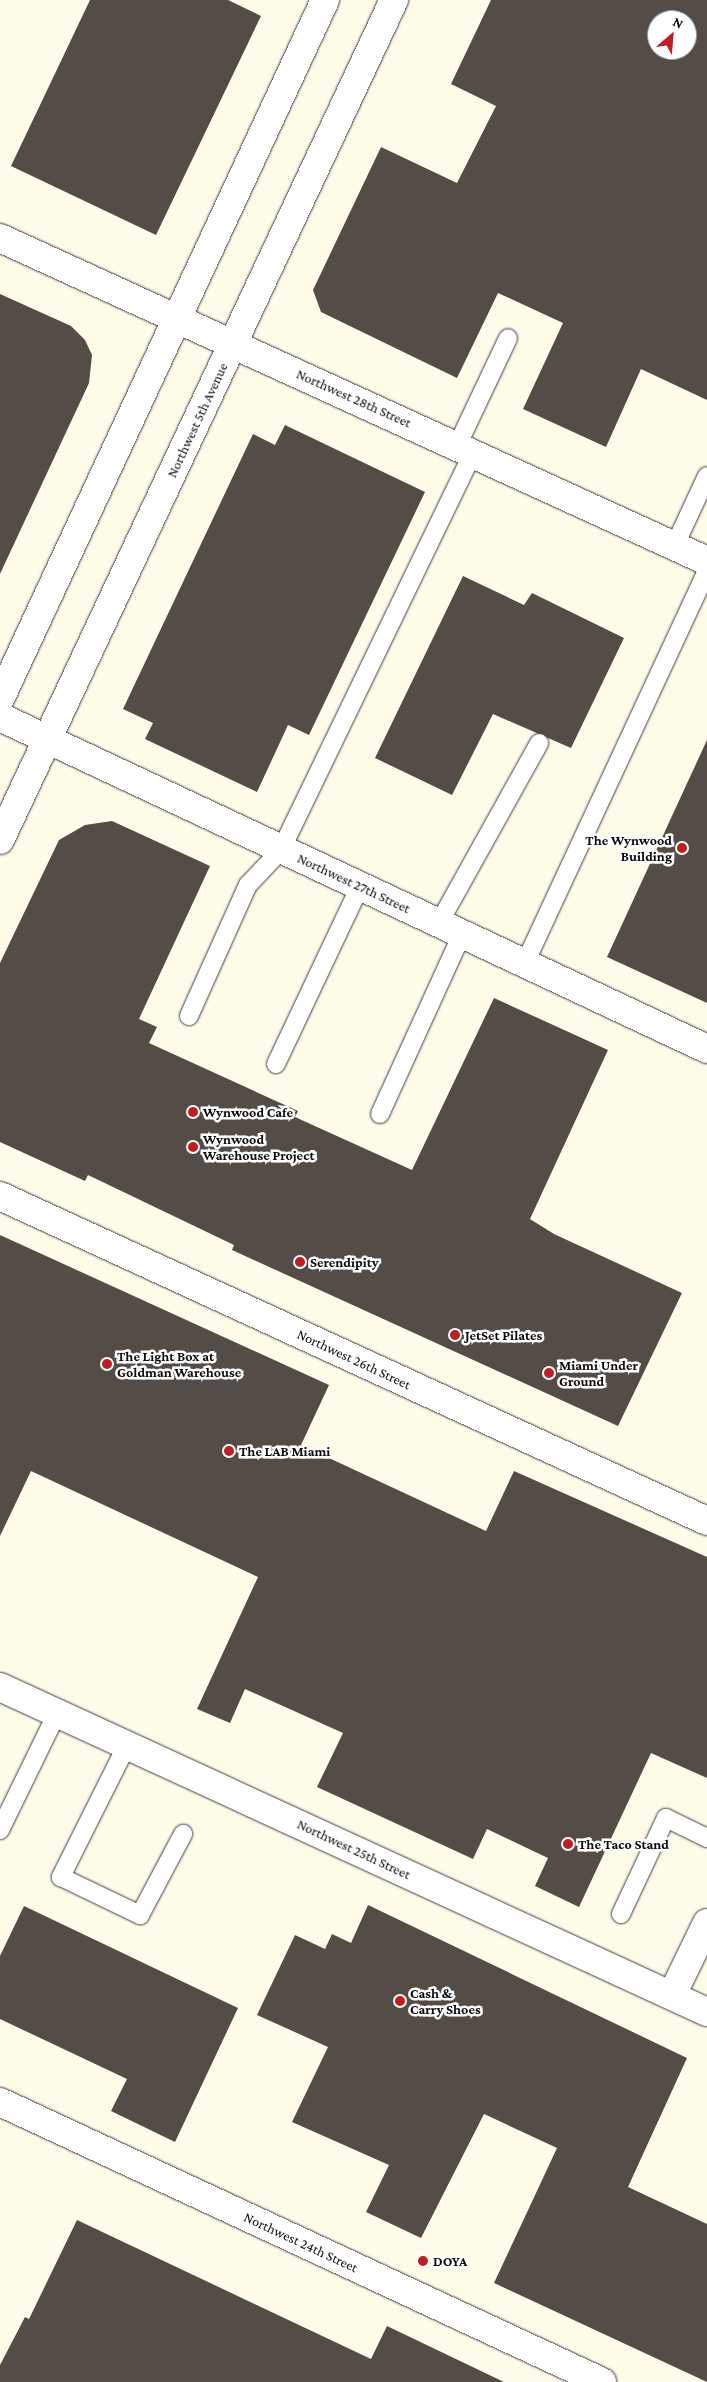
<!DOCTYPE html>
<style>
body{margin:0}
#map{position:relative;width:707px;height:2382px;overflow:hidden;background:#fffbe9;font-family:"Crimson Pro",serif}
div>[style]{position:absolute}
.building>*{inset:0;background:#544c47}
.roads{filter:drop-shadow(0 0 1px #3e3e3e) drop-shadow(0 0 1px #3e3e3e)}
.lane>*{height:18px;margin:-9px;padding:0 9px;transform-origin:9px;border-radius:9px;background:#fff}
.street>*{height:28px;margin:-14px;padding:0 14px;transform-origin:14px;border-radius:14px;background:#fff}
.dots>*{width:14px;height:14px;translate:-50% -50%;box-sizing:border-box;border:2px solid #fff;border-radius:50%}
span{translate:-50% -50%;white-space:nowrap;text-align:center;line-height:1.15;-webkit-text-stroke:5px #fff;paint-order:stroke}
.street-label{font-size:14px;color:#0b0b0b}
.poi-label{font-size:14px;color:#0b0b0b;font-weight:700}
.right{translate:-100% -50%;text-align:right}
.left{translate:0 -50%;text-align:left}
.north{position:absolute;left:647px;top:10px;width:50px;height:50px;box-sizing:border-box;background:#fff;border:1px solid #9d9d9d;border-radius:50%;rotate:27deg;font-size:14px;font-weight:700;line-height:20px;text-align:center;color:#0b0b0b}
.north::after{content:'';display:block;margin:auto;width:18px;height:22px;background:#c21c20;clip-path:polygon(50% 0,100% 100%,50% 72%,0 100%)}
</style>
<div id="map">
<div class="building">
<i style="clip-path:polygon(90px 0,228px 0,261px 16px,156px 235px,11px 166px)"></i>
<i style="clip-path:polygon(evenodd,491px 0,707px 0,707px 400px,641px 369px,606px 447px,523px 409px,563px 323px,498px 293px,457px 378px,321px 312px,313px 290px,381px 147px,457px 183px,496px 106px,451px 84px,491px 0,657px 20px,687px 20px,687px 50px,657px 50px,657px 20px)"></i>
<i style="clip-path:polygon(0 294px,71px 326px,85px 340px,92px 355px,89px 383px,0 574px)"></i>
<i style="clip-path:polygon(285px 425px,425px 492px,309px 735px,288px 725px,257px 792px,145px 739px,153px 723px,123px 709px,253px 434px,275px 445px)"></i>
<i style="clip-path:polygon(463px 576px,524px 605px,532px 593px,624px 638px,571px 748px,493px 714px,452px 795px,375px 758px)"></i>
<i style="clip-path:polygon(707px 740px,707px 1003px,607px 957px)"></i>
<i style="clip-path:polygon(112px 821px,210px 866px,139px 1019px,157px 1027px,149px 1043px,298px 1111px,295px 1117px,412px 1170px,494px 998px,608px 1050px,530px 1219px,554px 1234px,682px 1293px,618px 1426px,232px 1250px,234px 1245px,88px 1175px,85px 1181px,0 1142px,0 963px,59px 840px,85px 825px)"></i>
<i style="clip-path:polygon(0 1235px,329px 1385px,301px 1445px,486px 1531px,514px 1471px,707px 1557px,707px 1778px,651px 1753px,579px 1907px,535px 1886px,548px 1858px,487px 1829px,473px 1859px,317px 1787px,343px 1733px,245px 1689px,230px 1723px,197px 1709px,258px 1577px,31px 1471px,0 1536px)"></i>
<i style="clip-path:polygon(368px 1905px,687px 2058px,628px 2187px,707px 2224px,707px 2382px,494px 2283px,557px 2148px,484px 2114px,421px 2238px,366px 2212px,389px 2165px,292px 2122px,328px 2047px,257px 2015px,295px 1935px,325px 1949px,332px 1934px,351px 1943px)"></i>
<i style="clip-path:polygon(24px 1906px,238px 2008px,175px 2142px,111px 2111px,127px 2079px,0 2019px,0 1956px)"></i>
<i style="clip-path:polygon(77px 2220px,371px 2359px,387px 2326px,504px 2382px,0 2382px,0 2365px,25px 2317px,29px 2319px)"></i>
</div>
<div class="roads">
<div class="lane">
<i style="left:458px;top:444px;width:117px;rotate:-64.7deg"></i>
<i style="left:675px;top:545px;width:76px;rotate:-65.1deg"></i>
<i style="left:439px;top:923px;width:206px;rotate:-60.9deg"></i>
<i style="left:525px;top:963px;width:432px;rotate:-65.1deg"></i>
<i style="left:189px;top:1016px;width:144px;rotate:-65.8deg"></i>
<i style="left:248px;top:885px;width:48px;rotate:-46.7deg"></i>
<i style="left:281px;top:850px;width:442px;rotate:-64.2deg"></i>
<i style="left:276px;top:1064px;width:197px;rotate:-64.7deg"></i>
<i style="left:380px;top:1114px;width:198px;rotate:-65.5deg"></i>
<i style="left:127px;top:1745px;width:148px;rotate:116.6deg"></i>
<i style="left:61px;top:1877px;width:88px;rotate:25.7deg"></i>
<i style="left:140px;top:1915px;width:92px;rotate:-62deg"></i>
<i style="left:0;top:1830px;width:130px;rotate:-64deg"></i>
<i style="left:621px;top:1914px;width:106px;rotate:-64.9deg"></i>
<i style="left:666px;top:1818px;width:46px;rotate:26deg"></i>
</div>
<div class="street">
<i style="left:0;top:238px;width:777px;rotate:24.55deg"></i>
<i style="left:0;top:699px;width:771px;rotate:-65.06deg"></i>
<i style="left:0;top:717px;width:781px;rotate:25.15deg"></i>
<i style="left:0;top:840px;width:928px;rotate:-64.87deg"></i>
<i style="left:0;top:1196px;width:778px;rotate:24.69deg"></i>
<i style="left:0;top:1687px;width:778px;rotate:24.69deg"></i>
<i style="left:672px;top:1995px;width:80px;rotate:-64.1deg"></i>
<i style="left:0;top:2102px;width:664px;rotate:24.94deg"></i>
</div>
</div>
<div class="dots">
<i style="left:682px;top:848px;background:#c21c20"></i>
<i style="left:193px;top:1112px;background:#c21c20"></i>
<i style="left:193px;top:1147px;background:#c21c20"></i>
<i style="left:300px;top:1262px;background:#c21c20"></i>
<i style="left:455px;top:1335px;background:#c21c20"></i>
<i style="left:107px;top:1364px;background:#c21c20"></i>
<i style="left:549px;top:1373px;background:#c21c20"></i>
<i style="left:229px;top:1451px;background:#c21c20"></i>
<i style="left:568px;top:1844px;background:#c21c20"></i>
<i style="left:400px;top:2001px;background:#c21c20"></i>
<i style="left:423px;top:2261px;background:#c21c20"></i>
</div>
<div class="street-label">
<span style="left:354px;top:398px;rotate:24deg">Northwest 28th Street</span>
<span style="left:197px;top:420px;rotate:-65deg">Northwest 5th Avenue</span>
<span style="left:354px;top:883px;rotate:25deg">Northwest 27th Street</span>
<span style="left:354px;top:1359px;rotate:25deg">Northwest 26th Street</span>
<span style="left:354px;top:1849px;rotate:25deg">Northwest 25th Street</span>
<span style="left:301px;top:2242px;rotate:25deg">Northwest 24th Street</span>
</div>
<div class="poi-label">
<span class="right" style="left:672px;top:848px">The Wynwood<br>Building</span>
<span class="left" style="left:203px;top:1112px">Wynwood Cafe</span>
<span class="left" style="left:203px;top:1147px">Wynwood<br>Warehouse Project</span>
<span class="left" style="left:310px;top:1262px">Serendipity</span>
<span class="left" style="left:465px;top:1335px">JetSet Pilates</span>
<span class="left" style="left:117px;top:1364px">The Light Box at<br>Goldman Warehouse</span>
<span class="left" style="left:559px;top:1373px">Miami Under<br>Ground</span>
<span class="left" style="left:239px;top:1451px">The LAB Miami</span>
<span class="left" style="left:578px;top:1844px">The Taco Stand</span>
<span class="left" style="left:410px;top:2001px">Cash &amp;<br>Carry Shoes</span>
<span class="left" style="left:433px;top:2261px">DOYA</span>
</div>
<div class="north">N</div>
</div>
